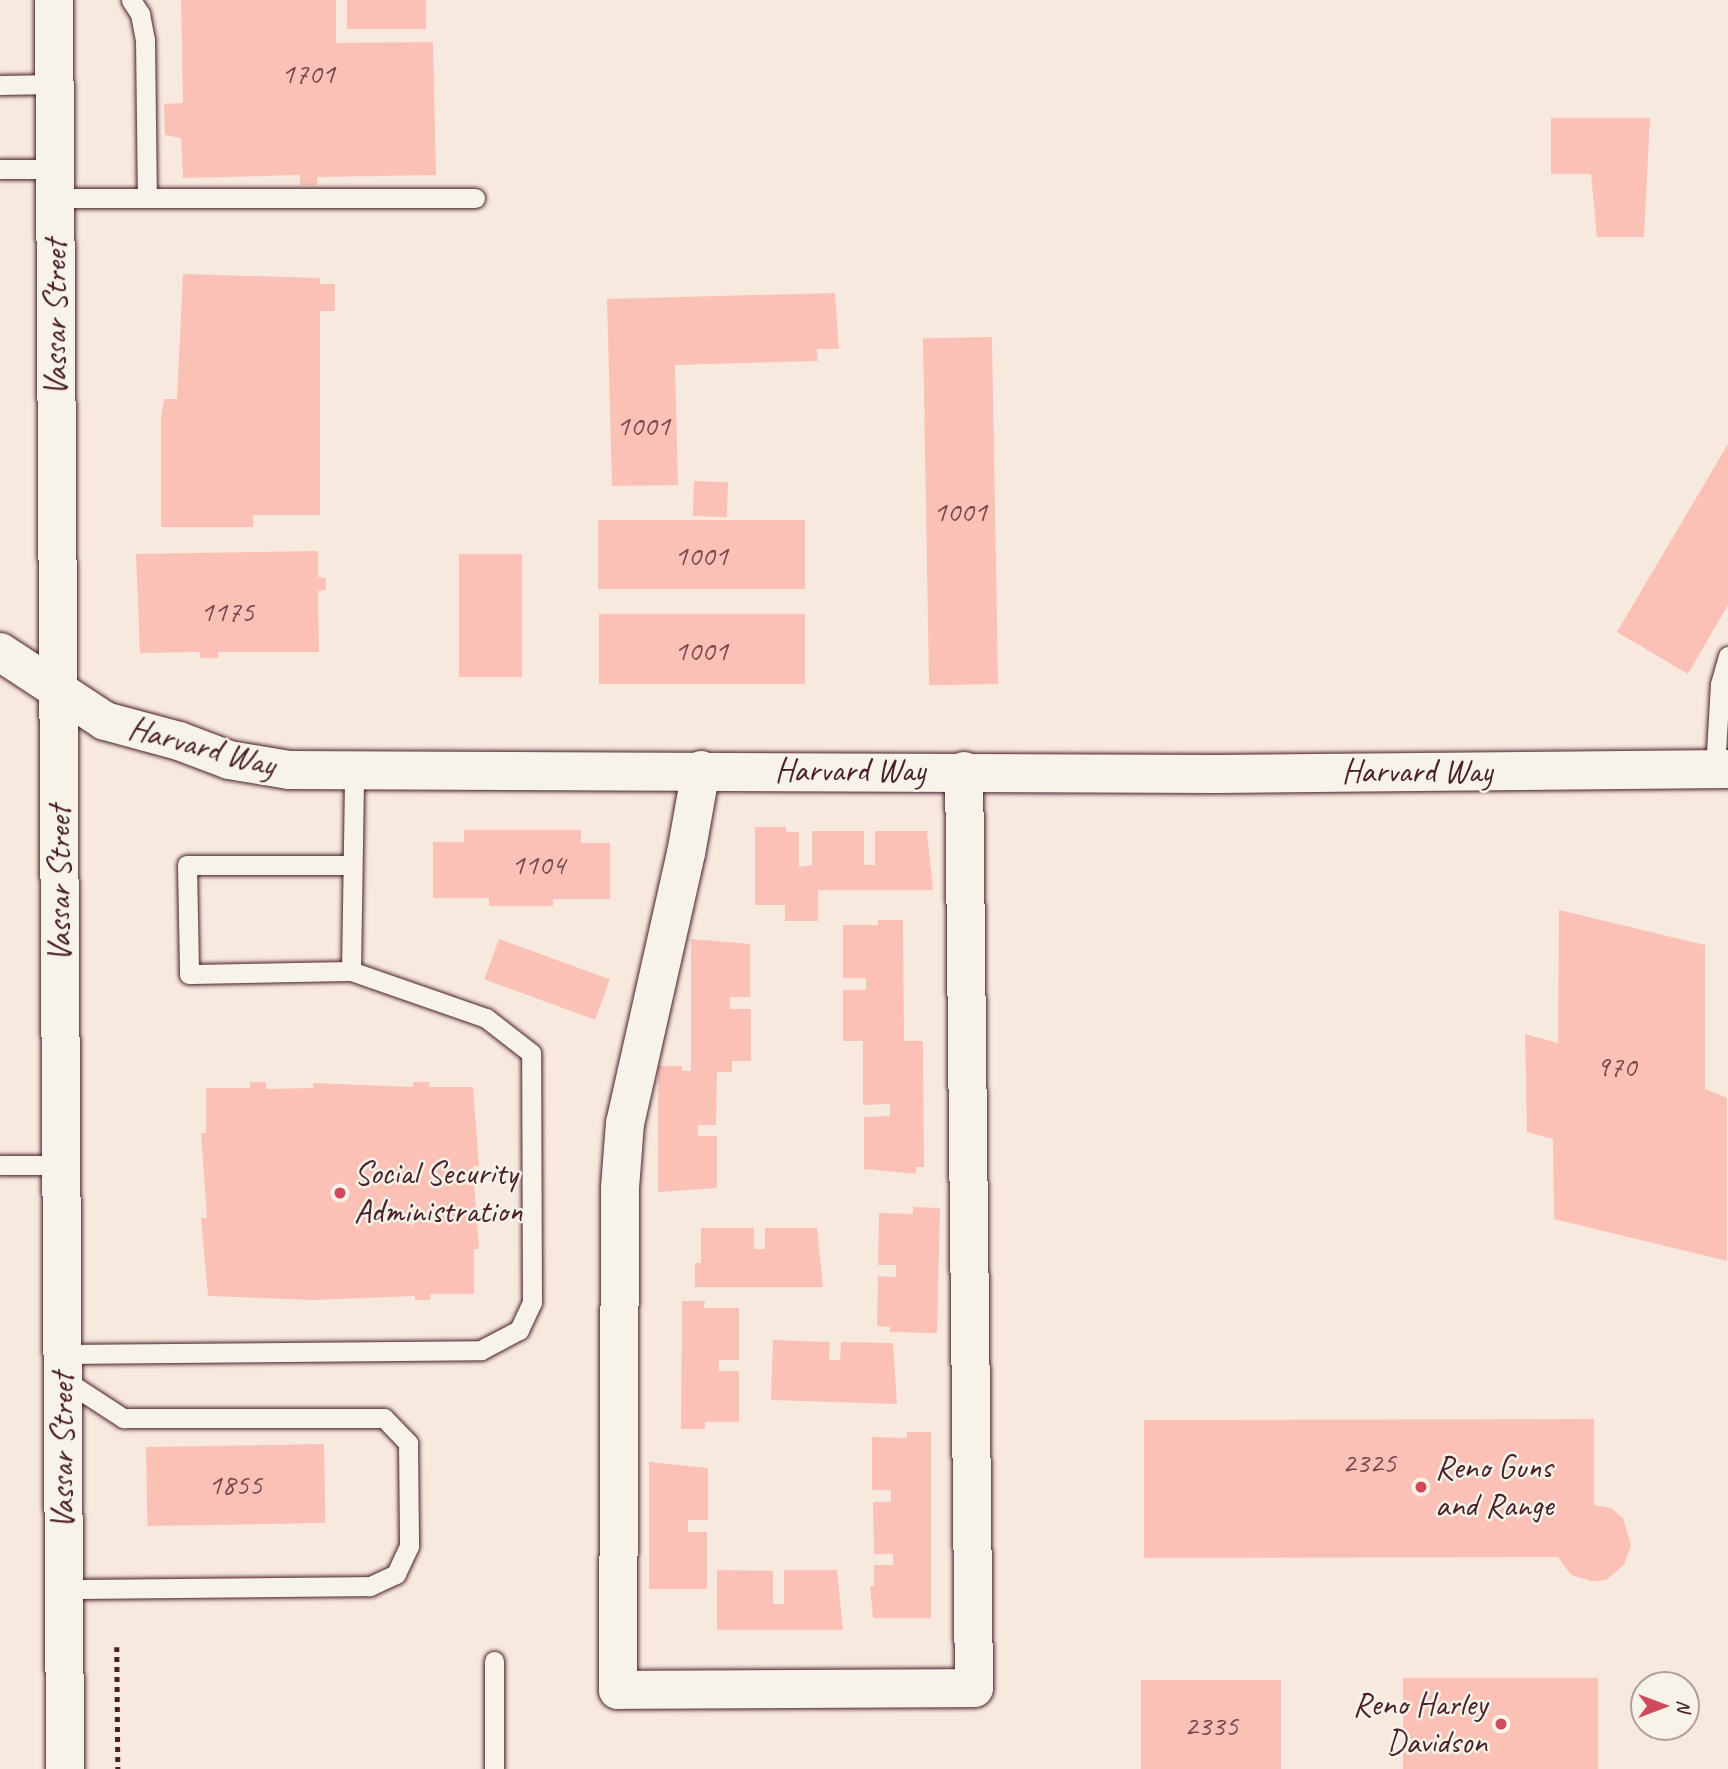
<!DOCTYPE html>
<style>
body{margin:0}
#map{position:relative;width:1728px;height:1769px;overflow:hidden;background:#f8e9de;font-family:Caveat,sans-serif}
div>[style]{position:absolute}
.building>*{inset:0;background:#fcc1b6;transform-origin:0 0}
.path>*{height:4.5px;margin-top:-2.25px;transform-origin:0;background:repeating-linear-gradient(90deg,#4a1f2b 0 5px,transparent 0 10px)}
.roads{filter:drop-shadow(0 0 2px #4a1f2b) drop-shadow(0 0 2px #4a1f2b)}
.service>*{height:19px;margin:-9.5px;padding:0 9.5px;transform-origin:9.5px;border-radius:9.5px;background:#f7f3e8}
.minor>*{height:38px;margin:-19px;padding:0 19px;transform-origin:19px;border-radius:19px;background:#f7f3e8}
.tertiary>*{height:38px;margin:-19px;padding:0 19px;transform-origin:19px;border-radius:19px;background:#f7f3e8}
.dots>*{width:19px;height:19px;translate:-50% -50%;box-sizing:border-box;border:4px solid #f7f3e8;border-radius:50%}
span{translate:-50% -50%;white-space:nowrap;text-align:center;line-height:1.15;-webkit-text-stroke:5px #f7f3e8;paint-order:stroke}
.number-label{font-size:30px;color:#76484e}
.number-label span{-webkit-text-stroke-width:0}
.street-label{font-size:33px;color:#4a1f2b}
.poi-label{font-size:33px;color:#4a1f2b}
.left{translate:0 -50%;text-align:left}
.right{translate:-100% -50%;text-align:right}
.north{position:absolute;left:1630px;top:1671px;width:70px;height:70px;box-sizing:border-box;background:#f7f3e8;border:2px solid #b29e9c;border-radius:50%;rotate:90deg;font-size:19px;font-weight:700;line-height:28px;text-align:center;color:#4a1f2b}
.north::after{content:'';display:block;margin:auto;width:24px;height:32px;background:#d1495b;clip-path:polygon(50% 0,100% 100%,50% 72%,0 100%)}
</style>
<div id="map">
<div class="building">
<i style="clip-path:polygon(181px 0,336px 0,336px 43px,433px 42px,436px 175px,317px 177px,317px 185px,300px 185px,300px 175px,183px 178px,181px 138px,165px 135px,164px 104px,183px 103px)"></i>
<i style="left:347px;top:0;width:79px;height:29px"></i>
<i style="clip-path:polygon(1551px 118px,1650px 118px,1644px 237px,1597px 237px,1591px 174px,1551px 174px)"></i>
<i style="clip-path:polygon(183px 274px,320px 278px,320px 284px,335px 284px,335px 311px,320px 311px,320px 515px,253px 515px,253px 527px,161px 527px,161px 419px,164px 399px,177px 399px)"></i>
<i style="clip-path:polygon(835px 293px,839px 349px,817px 349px,818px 361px,675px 365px,678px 485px,612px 486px,607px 299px)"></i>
<i style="left:992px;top:337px;width:347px;height:69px;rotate:89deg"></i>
<i style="clip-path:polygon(1728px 444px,1728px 605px,1688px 674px,1617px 632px)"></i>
<i style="left:694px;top:481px;width:34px;height:35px;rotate:2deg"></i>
<i style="left:598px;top:520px;width:207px;height:69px"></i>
<i style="clip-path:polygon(318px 551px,318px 577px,326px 578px,326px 590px,318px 591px,319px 652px,218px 652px,218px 658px,200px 658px,200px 652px,140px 653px,136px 554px)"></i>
<i style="left:459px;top:554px;width:63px;height:123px"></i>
<i style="left:599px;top:614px;width:206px;height:70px"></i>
<i style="clip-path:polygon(755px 827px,786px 827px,786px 832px,799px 832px,799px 867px,812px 865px,812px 831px,864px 831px,864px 865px,875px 865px,875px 831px,927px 831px,933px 890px,818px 890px,818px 921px,785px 921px,785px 905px,755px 905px)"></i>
<i style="clip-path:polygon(464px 830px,581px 830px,581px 843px,610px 843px,610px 899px,553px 899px,553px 906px,489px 906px,489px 898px,433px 898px,433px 842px,464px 842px)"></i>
<i style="clip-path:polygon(1559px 910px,1705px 945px,1705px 1089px,1727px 1098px,1727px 1261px,1554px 1219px,1553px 1139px,1527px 1132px,1525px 1034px,1558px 1043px)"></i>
<i style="clip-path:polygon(878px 920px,903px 920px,904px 1041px,923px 1041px,924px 1167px,916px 1167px,916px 1174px,864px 1169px,864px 1117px,890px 1116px,890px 1104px,863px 1105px,863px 1041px,843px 1041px,843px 990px,866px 990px,866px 978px,843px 978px,843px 925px,878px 925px)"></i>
<i style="left:499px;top:939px;width:118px;height:43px;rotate:20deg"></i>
<i style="clip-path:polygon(691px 939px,750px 944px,750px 997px,730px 997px,730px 1009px,751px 1009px,751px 1061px,732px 1061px,732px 1072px,717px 1072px,716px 1125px,698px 1125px,698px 1136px,717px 1136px,717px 1188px,658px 1192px,658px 1066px,682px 1066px,682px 1071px,691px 1071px)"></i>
<i style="clip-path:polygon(250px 1082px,266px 1082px,266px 1089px,313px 1088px,313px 1083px,413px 1087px,413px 1082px,429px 1082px,429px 1087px,473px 1087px,479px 1166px,473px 1166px,479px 1249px,474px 1249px,474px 1294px,430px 1294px,430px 1300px,415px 1300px,415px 1296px,314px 1300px,208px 1296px,201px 1218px,207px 1218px,201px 1133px,206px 1133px,206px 1088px,250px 1088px)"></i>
<i style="clip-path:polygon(913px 1207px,940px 1208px,937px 1333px,890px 1332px,890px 1327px,877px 1326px,878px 1276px,896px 1277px,896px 1265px,878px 1265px,879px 1213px,913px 1214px)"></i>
<i style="clip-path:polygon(701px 1228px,754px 1228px,754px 1249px,765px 1249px,765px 1228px,817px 1228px,823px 1287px,695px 1287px,695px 1263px,701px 1263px)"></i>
<i style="clip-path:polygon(682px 1301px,705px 1301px,704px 1308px,739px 1308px,739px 1360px,719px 1360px,719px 1371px,739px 1371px,739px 1422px,705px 1422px,705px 1429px,681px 1429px)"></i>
<i style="clip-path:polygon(773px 1340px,830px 1342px,829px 1360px,840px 1360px,841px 1342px,893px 1343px,897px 1404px,771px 1400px)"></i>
<i style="clip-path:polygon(1594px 1419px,1594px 1505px,1611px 1508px,1623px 1518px,1631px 1545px,1624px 1565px,1606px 1580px,1592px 1581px,1571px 1575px,1558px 1557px,1144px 1558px,1144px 1420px)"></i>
<i style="clip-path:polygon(907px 1432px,931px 1432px,931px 1618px,873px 1618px,870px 1586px,874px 1586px,874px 1565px,893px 1565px,893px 1554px,874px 1554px,873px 1502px,891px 1502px,891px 1490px,872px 1490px,872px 1437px,907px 1438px)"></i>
<i style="left:324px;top:1444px;width:79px;height:178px;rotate:89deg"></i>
<i style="clip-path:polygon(649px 1462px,708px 1468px,708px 1520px,688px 1520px,688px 1532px,707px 1532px,707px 1589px,649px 1589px)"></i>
<i style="clip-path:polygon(717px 1570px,773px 1571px,773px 1604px,784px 1604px,784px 1570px,837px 1570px,843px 1630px,717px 1630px)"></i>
<i style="left:1403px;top:1678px;width:195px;height:91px"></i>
<i style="left:1281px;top:1680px;width:89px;height:140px;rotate:90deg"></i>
</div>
<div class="path">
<i style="left:117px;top:1647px;width:122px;rotate:89.5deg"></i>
</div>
<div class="roads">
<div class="service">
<i style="left:131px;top:0;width:17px;rotate:57deg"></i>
<i style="left:140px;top:14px;width:26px;rotate:79deg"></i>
<i style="left:145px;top:40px;width:158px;rotate:89.3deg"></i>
<i style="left:0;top:85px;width:54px;rotate:-1.1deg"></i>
<i style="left:0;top:169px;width:55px"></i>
<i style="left:55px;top:198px;width:420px"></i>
<i style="left:1715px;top:770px;width:86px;rotate:-86.7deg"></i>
<i style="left:1720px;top:684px;width:29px;rotate:-74deg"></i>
<i style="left:351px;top:865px;width:164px;rotate:180deg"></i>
<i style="left:187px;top:865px;width:109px;rotate:88.9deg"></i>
<i style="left:189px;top:974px;width:162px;rotate:-1.1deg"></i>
<i style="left:351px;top:971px;width:201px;rotate:-89.1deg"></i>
<i style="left:0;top:1165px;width:62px"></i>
<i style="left:63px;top:1354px;width:418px;rotate:-0.5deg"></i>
<i style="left:481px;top:1350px;width:43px;rotate:-27.8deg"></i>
<i style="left:519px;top:1330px;width:31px;rotate:-65deg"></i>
<i style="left:532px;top:1302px;width:249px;rotate:-90.2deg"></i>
<i style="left:531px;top:1053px;width:57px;rotate:-142.1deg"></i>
<i style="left:486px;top:1018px;width:143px;rotate:-160.8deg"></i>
<i style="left:63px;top:1379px;width:72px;rotate:33deg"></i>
<i style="left:123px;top:1418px;width:261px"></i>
<i style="left:384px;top:1418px;width:35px;rotate:46deg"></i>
<i style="left:408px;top:1443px;width:103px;rotate:89.4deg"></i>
<i style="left:409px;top:1546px;width:31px;rotate:115deg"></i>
<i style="left:396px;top:1574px;width:29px;rotate:155deg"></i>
<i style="left:370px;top:1586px;width:306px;rotate:179.4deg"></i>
<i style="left:494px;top:1661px;width:108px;rotate:90deg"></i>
</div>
<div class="minor">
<i style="left:58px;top:690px;width:56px;rotate:33.4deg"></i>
<i style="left:105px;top:721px;width:77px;rotate:15.1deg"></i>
<i style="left:179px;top:741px;width:53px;rotate:20.8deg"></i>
<i style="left:229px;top:760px;width:61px;rotate:9.5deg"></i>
<i style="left:289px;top:770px;width:928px;rotate:0.25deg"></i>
<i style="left:1217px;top:774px;width:511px;rotate:-0.56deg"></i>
<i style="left:701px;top:770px;width:84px;rotate:100.2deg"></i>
<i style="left:686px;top:853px;width:277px;rotate:102.7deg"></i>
<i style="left:625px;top:1123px;width:65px;rotate:94.4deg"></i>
<i style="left:620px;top:1188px;width:502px;rotate:90.23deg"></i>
<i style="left:618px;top:1690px;width:356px;rotate:-0.3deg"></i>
<i style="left:974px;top:1688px;width:917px;rotate:-90.62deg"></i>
</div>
<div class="tertiary">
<i style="left:54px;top:0;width:1769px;rotate:89.64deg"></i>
<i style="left:0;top:652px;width:69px;rotate:33.2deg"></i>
</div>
</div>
<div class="dots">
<i style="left:340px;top:1193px;background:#d1495b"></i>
<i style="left:1421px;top:1487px;background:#d1495b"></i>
<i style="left:1501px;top:1724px;background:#d1495b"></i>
</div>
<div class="number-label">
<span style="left:308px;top:73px">1701</span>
<span style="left:643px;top:425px">1001</span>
<span style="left:960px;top:511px">1001</span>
<span style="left:701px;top:555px">1001</span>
<span style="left:227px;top:611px">1175</span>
<span style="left:701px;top:650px">1001</span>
<span style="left:538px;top:864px">1104</span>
<span style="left:1616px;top:1066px">970</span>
<span style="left:1369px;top:1462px">2325</span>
<span style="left:235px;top:1484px">1855</span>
<span style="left:1211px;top:1725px">2335</span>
</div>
<div class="street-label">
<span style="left:56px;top:318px;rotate:-90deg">Vassar Street</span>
<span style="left:202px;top:747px;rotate:15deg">Harvard Way</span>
<span style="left:850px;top:771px">Harvard Way</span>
<span style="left:1417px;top:772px">Harvard Way</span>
<span style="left:60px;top:884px;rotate:-90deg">Vassar Street</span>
<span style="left:63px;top:1451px;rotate:-90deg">Vassar Street</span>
</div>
<div class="poi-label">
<span class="left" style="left:354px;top:1193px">Social Security<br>Administration</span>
<span class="left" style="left:1435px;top:1487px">Reno Guns<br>and Range</span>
<span class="right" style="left:1487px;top:1724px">Reno Harley<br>Davidson</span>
</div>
<div class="north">N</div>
</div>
